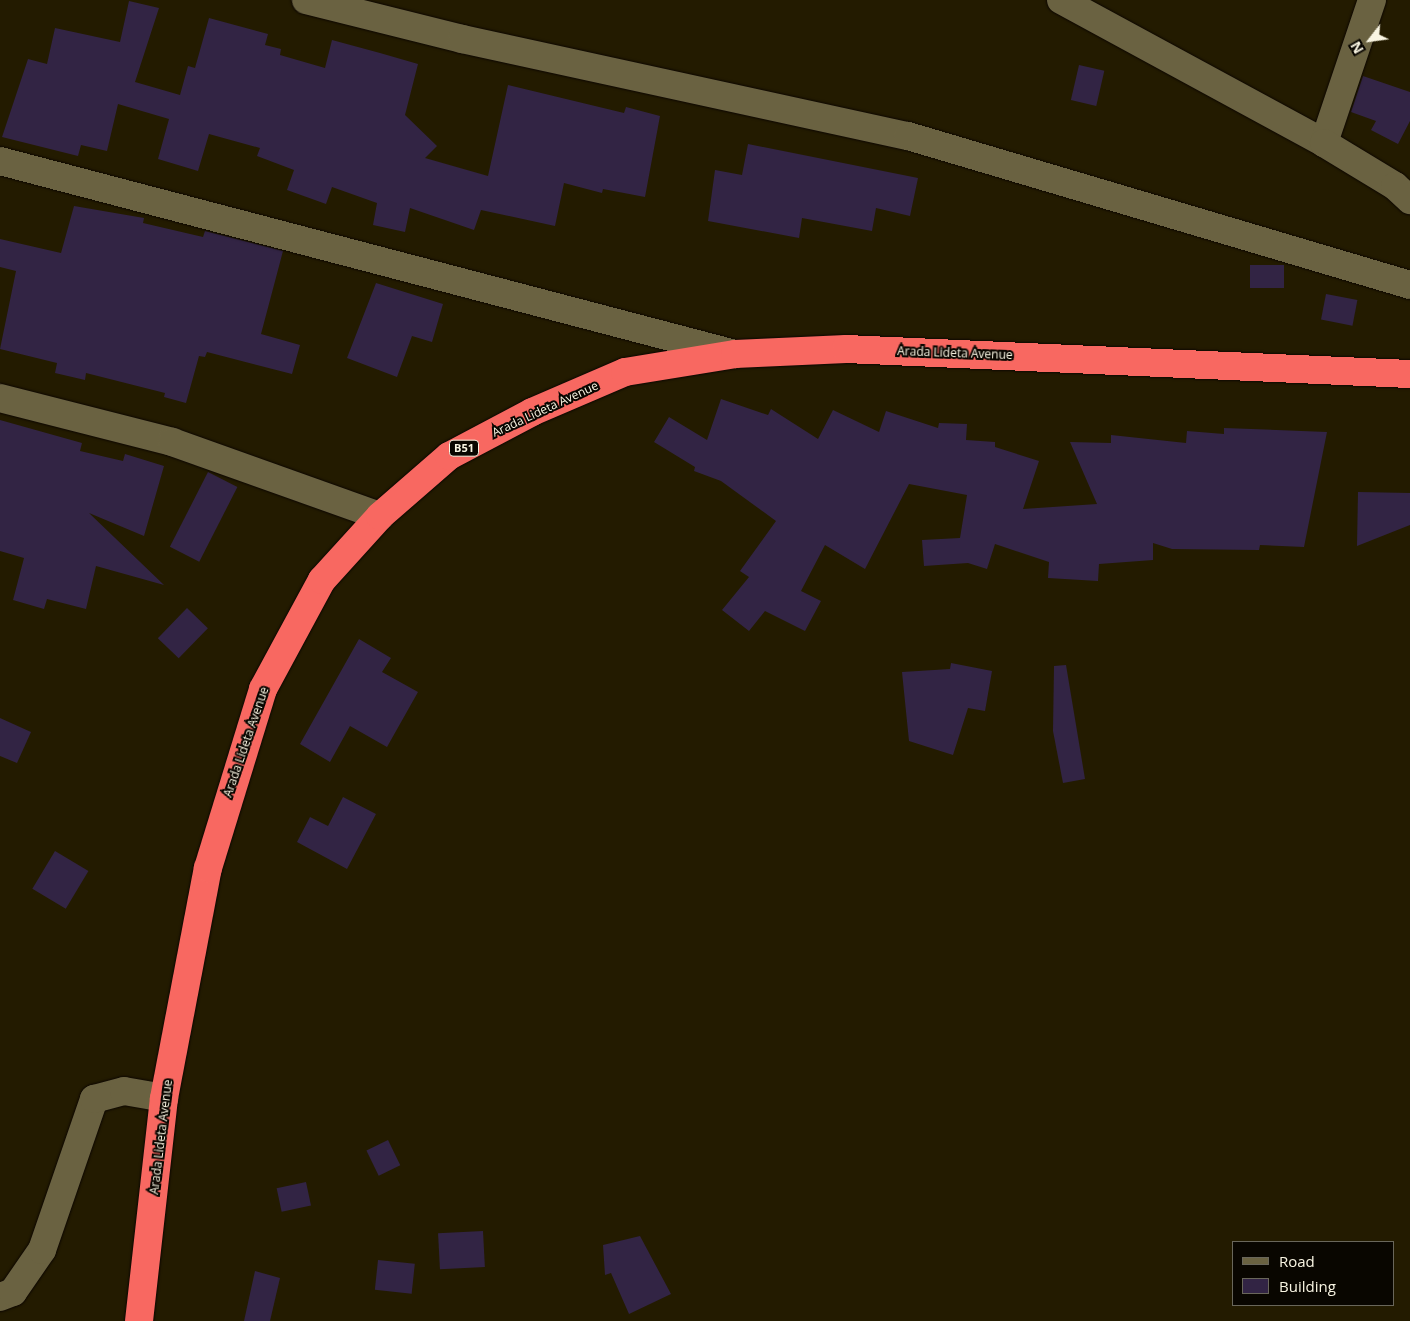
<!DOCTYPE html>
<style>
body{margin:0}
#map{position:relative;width:1410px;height:1321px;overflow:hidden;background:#231b00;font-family:"Open Sans",sans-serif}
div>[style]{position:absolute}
.building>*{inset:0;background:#322444;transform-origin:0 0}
.roads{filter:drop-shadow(0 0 1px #0c0600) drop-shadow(0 0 1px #0c0600)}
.minor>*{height:28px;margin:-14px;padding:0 14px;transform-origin:14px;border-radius:14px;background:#6a6241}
.highway>*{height:28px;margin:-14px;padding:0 14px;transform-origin:14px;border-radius:14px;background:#f86861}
span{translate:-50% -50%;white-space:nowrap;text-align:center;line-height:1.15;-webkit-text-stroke:4px #090600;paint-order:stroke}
.shield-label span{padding:1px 4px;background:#090600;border:1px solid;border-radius:4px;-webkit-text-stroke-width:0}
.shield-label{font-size:11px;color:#f9f5e2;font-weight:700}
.street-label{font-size:12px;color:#f9f5e2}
.legend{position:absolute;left:1232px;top:1241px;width:162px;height:65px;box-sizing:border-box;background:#090600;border:1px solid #69665a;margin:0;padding:6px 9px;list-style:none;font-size:15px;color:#f9f5e2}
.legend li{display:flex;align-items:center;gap:10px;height:25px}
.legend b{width:25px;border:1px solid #69665a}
.north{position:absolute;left:1345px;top:15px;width:50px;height:50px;-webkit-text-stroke:4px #090600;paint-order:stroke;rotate:240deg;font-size:14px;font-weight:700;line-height:20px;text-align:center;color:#f9f5e2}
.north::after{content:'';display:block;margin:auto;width:18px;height:22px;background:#f9f5e2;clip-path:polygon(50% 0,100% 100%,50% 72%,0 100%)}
</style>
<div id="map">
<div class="building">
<i style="clip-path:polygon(129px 1px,159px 8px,135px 82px,180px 95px,188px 66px,195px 68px,209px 18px,268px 34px,265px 45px,281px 49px,280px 55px,325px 68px,332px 40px,380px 53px,418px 64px,405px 115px,437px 146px,425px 158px,488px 176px,508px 85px,624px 113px,626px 107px,660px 116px,645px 197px,603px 189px,602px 193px,564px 183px,555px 226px,481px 210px,474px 230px,410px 208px,405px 232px,373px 225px,377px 203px,332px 187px,326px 204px,287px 190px,294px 170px,257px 156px,260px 148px,209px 134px,198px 171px,158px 159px,169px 119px,118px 104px,107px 151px,81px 145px,78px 156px,2px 137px,28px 59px,47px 64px,55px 28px,120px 42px)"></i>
<i style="left:1079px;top:65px;width:26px;height:36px;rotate:13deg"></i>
<i style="clip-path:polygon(1363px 76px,1410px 92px,1410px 121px,1398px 144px,1371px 130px,1376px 121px,1351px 112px)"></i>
<i style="clip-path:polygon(748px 144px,918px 178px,910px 216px,876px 208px,872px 231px,802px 218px,799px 238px,708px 221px,715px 170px,742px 175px)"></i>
<i style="clip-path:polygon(74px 206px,144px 218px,143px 223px,203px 237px,205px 231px,283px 251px,261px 334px,300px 345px,292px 374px,207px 352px,205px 357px,199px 356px,186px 403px,164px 397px,165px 393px,86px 373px,85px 380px,55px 373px,57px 363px,0 349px,16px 271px,0 267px,0 239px,61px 253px)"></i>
<i style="left:1250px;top:265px;width:34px;height:23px"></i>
<i style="clip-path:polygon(376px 283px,443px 304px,432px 342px,412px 336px,397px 377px,347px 358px)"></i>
<i style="left:1326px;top:294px;width:32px;height:26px;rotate:11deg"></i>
<i style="clip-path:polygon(721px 399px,768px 415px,771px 409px,818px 439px,833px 410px,879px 432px,886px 411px,938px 428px,939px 423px,967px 424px,966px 440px,995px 442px,995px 447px,1039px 461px,1023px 509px,1097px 504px,1070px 442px,1111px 443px,1111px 435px,1186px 443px,1187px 431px,1224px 434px,1224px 428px,1327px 432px,1304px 547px,1260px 545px,1259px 550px,1172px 549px,1153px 543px,1153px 560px,1099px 564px,1098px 581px,1048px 578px,1049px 562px,995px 544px,987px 569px,968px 563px,924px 566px,922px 540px,960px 538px,967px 495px,909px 484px,865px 569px,825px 545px,801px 591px,821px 601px,805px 631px,765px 611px,749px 631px,722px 610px,749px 577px,740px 571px,776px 521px,721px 481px,694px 471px,695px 467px,654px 442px,669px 417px,707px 440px)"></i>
<i style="clip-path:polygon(0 420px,82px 443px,80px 451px,123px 461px,125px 454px,164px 466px,144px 536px,89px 513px,164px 585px,96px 566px,86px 609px,47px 599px,44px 609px,13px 600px,24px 558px,0 551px)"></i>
<i style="left:208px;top:472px;width:33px;height:84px;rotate:27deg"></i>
<i style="clip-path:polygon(1358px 492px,1410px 493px,1410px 525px,1357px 546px)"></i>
<i style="left:187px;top:608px;width:29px;height:42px;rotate:44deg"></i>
<i style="clip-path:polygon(359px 639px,391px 658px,382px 672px,418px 692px,387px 747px,350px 726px,330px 762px,300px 744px)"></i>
<i style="clip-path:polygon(951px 663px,992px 671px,985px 711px,968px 708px,953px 755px,909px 741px,902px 672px,950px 669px)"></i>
<i style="clip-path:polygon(1066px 665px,1085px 779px,1063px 783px,1053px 731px,1054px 666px)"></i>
<i style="clip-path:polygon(0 718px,31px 732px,17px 763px,0 756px)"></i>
<i style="clip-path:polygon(343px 797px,376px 814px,347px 869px,297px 842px,310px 817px,328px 826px)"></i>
<i style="left:55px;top:851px;width:39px;height:44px;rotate:31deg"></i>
<i style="left:388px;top:1140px;width:28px;height:24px;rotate:64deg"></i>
<i style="left:306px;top:1182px;width:24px;height:30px;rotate:78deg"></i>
<i style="left:483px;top:1231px;width:36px;height:45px;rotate:87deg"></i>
<i style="clip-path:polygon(640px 1236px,671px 1294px,629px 1314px,611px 1273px,605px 1275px,603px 1245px)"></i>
<i style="left:378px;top:1260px;width:37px;height:30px;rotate:6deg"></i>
<i style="clip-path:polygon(255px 1271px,280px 1278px,270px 1321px,244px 1321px)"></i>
</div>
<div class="roads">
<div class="minor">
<i style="left:306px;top:0;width:161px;rotate:14deg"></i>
<i style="left:462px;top:39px;width:456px;rotate:12.3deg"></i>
<i style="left:908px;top:136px;width:524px;rotate:16.53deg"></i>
<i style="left:1061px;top:0;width:299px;rotate:28.5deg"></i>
<i style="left:1372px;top:0;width:151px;rotate:108.6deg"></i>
<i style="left:1324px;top:143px;width:83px;rotate:31.2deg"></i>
<i style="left:1395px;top:186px;width:21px;rotate:43deg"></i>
<i style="left:0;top:161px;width:760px;rotate:14.71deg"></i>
<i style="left:0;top:398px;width:178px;rotate:14.3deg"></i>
<i style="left:172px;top:442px;width:221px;rotate:19.6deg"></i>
<i style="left:0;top:1297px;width:14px;rotate:-21deg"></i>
<i style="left:13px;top:1292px;width:51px;rotate:-55.4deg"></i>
<i style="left:42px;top:1250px;width:160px;rotate:-71deg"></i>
<i style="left:94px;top:1099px;width:31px;rotate:-15deg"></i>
<i style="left:124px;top:1091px;width:41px;rotate:9.9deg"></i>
</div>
<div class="highway">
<i style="left:139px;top:1321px;width:224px;rotate:-83.6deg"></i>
<i style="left:164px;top:1098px;width:234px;rotate:-79.2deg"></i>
<i style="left:208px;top:868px;width:187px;rotate:-72.9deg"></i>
<i style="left:263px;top:689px;width:124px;rotate:-61.6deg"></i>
<i style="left:322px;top:580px;width:86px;rotate:-47.8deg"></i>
<i style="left:380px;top:516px;width:91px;rotate:-41deg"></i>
<i style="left:449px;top:456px;width:94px;rotate:-27.9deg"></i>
<i style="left:532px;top:412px;width:101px;rotate:-23.3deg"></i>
<i style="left:625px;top:372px;width:111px;rotate:-9.3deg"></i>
<i style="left:735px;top:354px;width:111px;rotate:-2.6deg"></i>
<i style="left:846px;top:349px;width:565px;rotate:2.54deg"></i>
</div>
</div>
<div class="shield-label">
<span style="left:464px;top:448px">B51</span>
</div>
<div class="street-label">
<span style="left:955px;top:353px;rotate:2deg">Arada Lideta Avenue</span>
<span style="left:545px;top:409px;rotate:-25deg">Arada Lideta Avenue</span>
<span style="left:246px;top:742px;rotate:-71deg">Arada Lideta Avenue</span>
<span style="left:161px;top:1137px;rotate:-83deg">Arada Lideta Avenue</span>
</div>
<ul class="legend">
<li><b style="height:6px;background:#6a6241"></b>Road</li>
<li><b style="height:14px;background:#322444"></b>Building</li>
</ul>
<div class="north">N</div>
</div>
